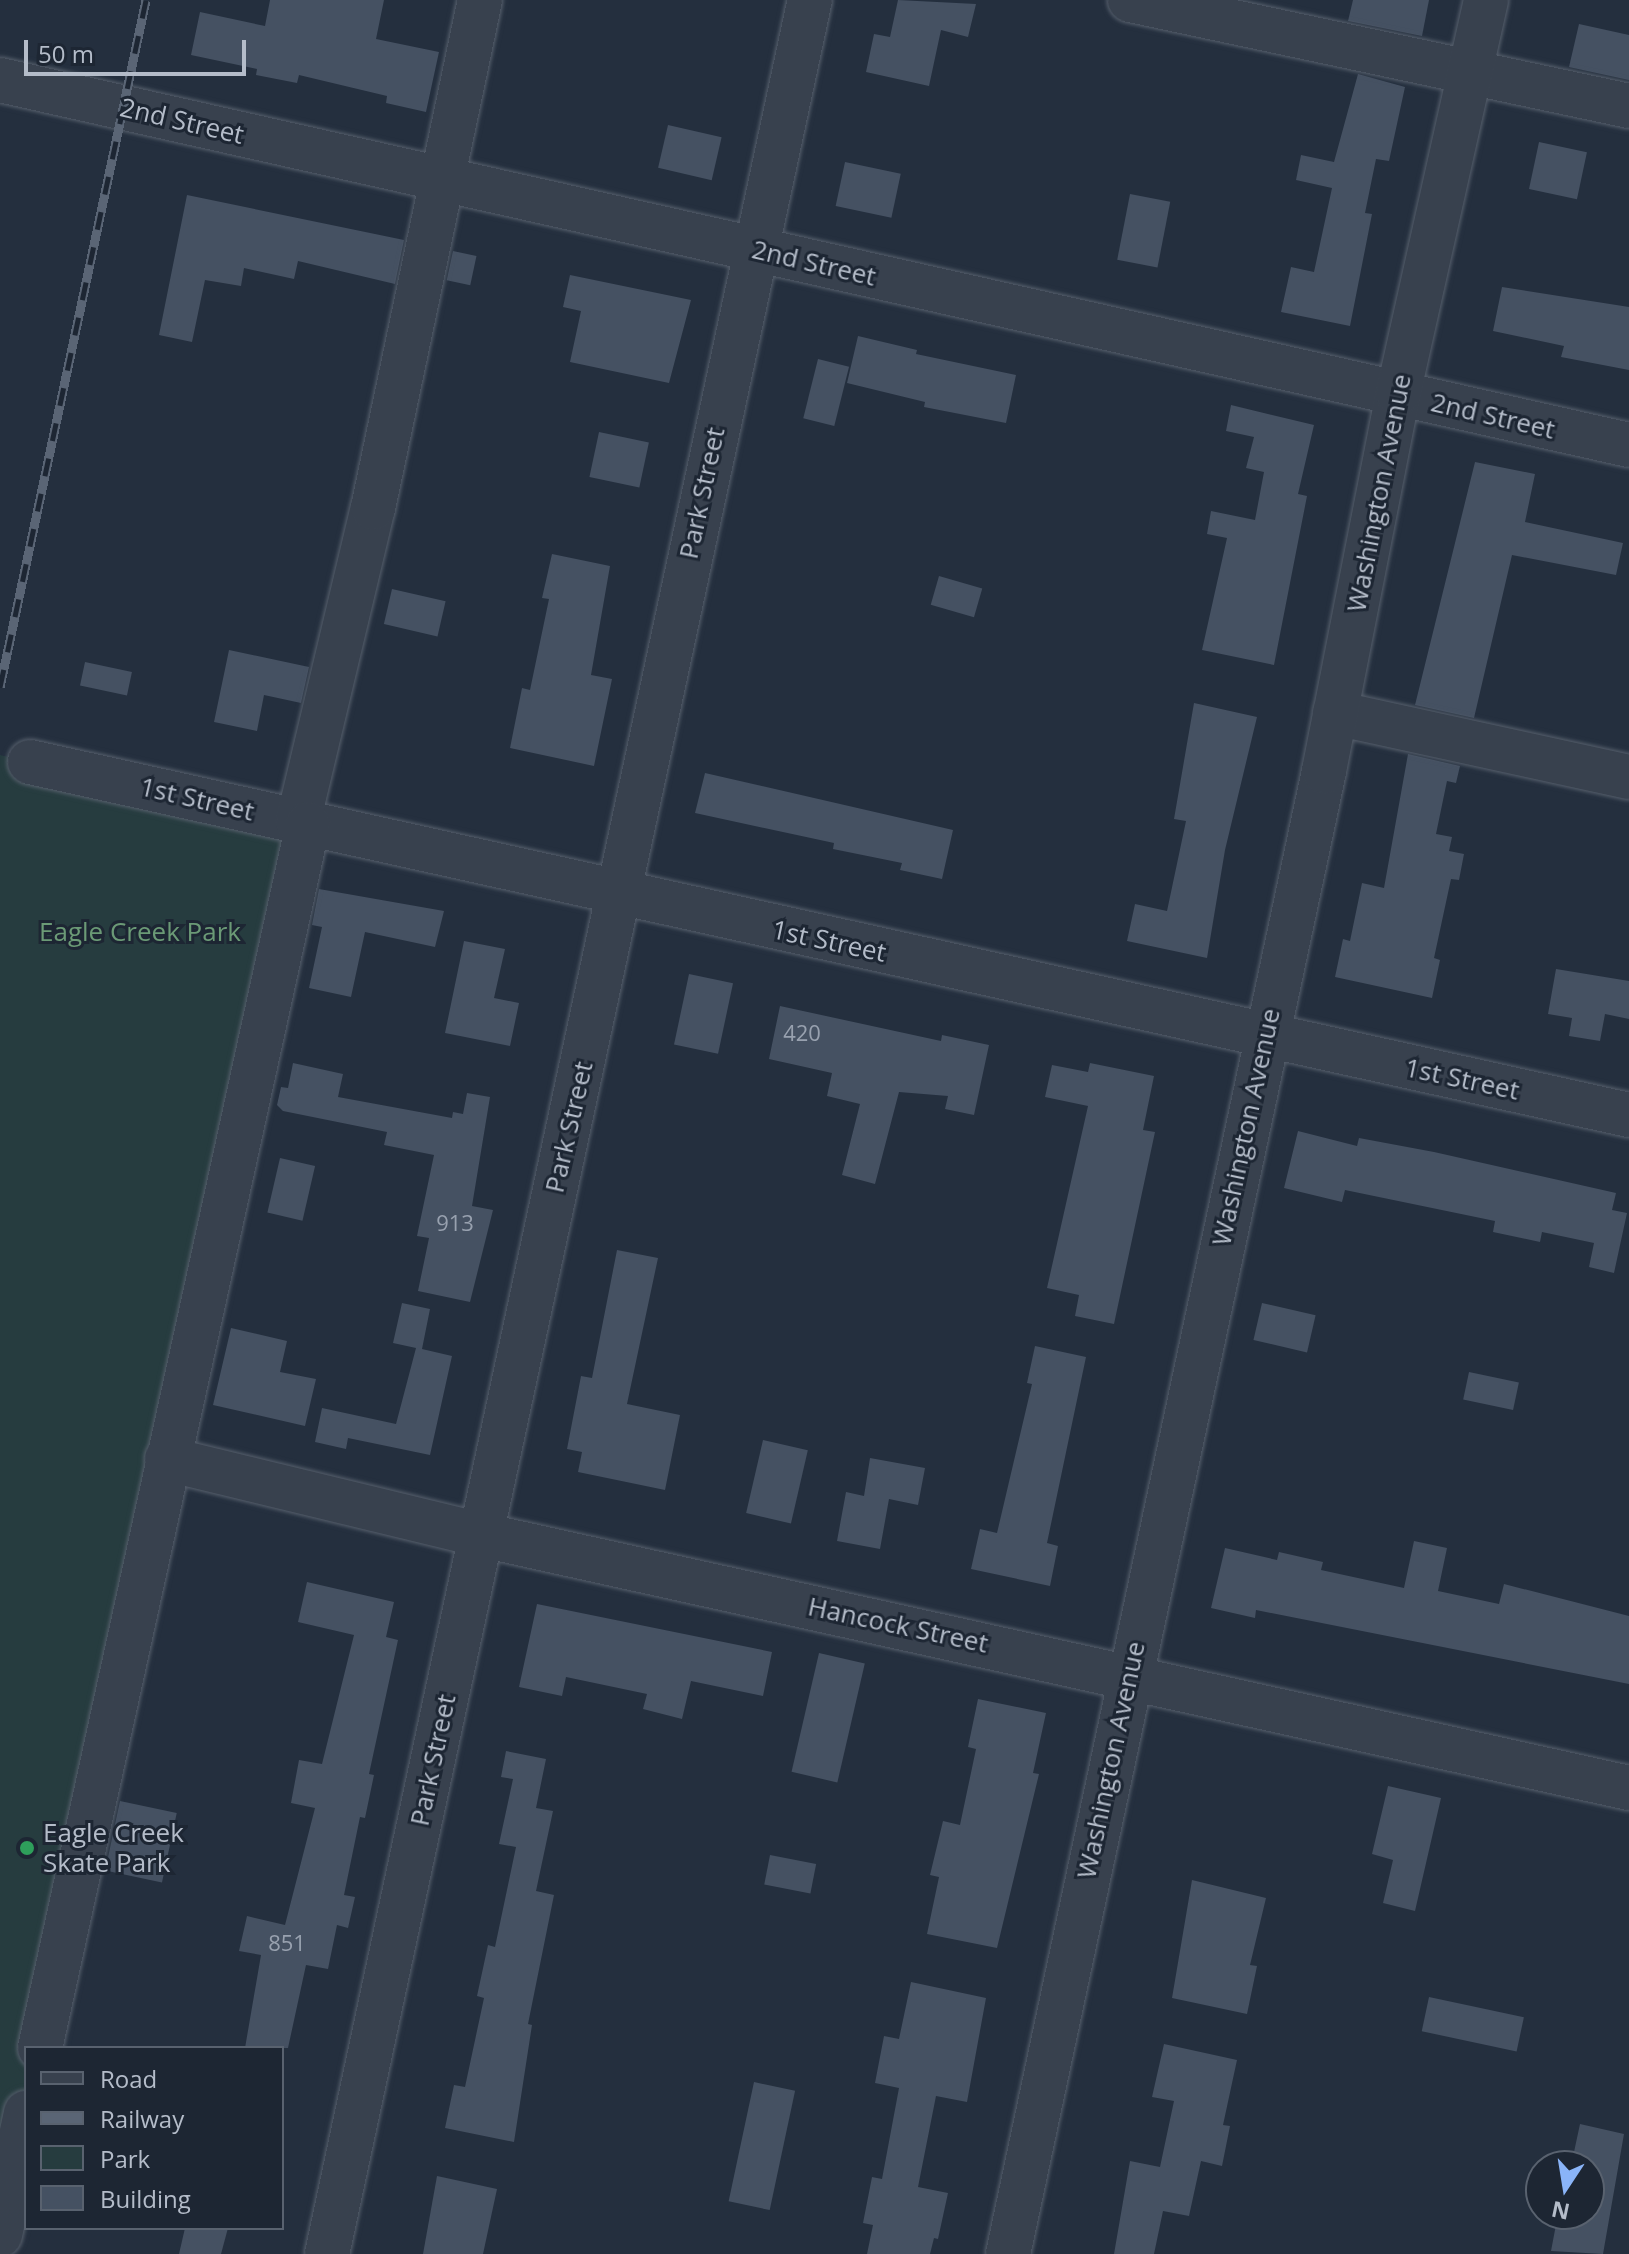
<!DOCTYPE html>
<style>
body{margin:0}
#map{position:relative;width:1629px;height:2254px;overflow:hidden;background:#242f3e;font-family:"Open Sans",sans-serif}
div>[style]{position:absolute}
.green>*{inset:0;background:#263c3f}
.building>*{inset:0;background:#455162;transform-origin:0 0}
.roads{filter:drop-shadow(0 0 2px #565f6c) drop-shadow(0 0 2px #565f6c)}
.minor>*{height:44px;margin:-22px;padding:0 22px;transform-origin:22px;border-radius:22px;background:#38414e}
.rail>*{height:9px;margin-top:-4.5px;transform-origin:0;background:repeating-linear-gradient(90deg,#1d2633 0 18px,#5a6575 0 36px);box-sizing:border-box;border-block:2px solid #5a6575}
.dots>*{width:22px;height:22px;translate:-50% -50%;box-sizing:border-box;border:4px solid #1d2633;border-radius:50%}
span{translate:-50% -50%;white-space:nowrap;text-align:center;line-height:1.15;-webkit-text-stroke:6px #1d2633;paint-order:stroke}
.number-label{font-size:22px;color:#98a1af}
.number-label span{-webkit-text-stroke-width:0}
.street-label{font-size:26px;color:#b4bcc9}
.park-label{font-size:26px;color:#6b9a76}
.poi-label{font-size:26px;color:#b4bcc9}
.left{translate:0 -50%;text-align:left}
.legend{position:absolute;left:24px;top:2046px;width:260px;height:184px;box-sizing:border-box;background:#1d2633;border:2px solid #59626f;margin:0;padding:10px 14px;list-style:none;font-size:24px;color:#b4bcc9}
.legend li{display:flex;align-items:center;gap:16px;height:40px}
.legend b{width:40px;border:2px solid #59626f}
.north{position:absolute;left:1525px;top:2150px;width:80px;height:80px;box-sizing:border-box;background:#1d2633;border:2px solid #59626f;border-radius:50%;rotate:192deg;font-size:22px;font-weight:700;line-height:32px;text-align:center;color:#b4bcc9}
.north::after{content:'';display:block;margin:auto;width:28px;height:36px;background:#8ab4f8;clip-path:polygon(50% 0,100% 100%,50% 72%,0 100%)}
.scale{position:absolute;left:24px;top:40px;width:222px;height:36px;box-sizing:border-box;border:4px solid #b4bcc9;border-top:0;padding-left:10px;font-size:24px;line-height:28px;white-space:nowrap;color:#b4bcc9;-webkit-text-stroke:6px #1d2633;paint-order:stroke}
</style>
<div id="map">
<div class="green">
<i style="clip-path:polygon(0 755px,308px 824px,26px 2048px,26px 2119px,0 2238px)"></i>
</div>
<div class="building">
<i style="clip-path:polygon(270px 0,384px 0,376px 39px,439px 52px,426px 112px,386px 103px,387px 96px,299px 75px,297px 83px,256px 75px,257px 69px,191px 55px,200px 12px,265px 26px)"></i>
<i style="clip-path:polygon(898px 0,976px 4px,968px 37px,941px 30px,929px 86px,866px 72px,874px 34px,890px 37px)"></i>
<i style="clip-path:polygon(1353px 0,1429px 0,1422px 36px,1348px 21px)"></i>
<i style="clip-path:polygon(1579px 24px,1629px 35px,1629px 80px,1569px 67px)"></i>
<i style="clip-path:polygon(1358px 74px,1405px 87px,1389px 161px,1376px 159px,1365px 213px,1372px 214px,1350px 326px,1281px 312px,1291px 267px,1314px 272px,1332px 188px,1296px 180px,1301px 155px,1334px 162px)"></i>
<i style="left:668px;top:125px;width:55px;height:44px;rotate:13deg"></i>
<i style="left:1539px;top:142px;width:49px;height:48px;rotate:12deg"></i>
<i style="left:845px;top:162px;width:57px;height:45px;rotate:12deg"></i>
<i style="left:1130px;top:194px;width:41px;height:67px;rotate:11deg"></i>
<i style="clip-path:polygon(187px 195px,404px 240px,395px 284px,298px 261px,294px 279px,244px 268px,241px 286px,205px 280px,192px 342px,159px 335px)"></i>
<i style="left:453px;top:251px;width:24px;height:30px;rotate:12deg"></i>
<i style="clip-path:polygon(570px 275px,691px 300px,669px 383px,570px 362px,581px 311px,563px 307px)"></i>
<i style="clip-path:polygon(1502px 287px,1629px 307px,1629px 370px,1561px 357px,1564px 346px,1493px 331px)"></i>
<i style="clip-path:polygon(858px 336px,917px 350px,916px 354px,1016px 375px,1006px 423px,924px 407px,925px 402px,847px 383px)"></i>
<i style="left:818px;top:359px;width:32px;height:61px;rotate:14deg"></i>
<i style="clip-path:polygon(1231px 405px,1314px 425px,1298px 494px,1307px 496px,1274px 665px,1202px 650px,1227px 538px,1207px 534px,1211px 511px,1255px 520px,1264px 472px,1246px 468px,1254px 437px,1226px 431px)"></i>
<i style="left:599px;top:432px;width:51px;height:46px;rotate:12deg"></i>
<i style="clip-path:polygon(1475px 462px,1535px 474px,1525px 522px,1623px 543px,1616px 575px,1512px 555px,1474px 718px,1415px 705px)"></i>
<i style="clip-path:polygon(552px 554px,610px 566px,591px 675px,612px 679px,594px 766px,510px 748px,522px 688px,530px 690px,549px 599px,542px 598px)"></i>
<i style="left:939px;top:576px;width:45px;height:30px;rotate:16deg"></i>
<i style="left:392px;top:589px;width:55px;height:36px;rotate:13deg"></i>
<i style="clip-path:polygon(229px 650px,309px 667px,301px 703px,264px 695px,257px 731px,214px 722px)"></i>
<i style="left:85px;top:662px;width:48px;height:24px;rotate:12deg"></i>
<i style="clip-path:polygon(1194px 703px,1257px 717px,1225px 850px,1207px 958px,1127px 941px,1135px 904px,1167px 911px,1186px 821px,1174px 819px)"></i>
<i style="clip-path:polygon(1408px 754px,1460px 766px,1456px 783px,1447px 781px,1436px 834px,1452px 837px,1449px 851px,1464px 854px,1459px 880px,1451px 879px,1434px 958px,1440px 960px,1432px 998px,1335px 977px,1343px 939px,1350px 941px,1362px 883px,1384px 888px)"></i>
<i style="clip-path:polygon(705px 773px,953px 830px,942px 879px,900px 870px,902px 863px,833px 849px,834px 843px,695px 813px)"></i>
<i style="clip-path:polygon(319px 889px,444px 911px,435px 947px,365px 932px,351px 997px,309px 988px,322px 927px,312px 925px)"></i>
<i style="clip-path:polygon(464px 941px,505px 949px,494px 998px,519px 1003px,510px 1046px,445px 1033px)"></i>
<i style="clip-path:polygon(1556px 969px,1629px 981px,1629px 1019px,1605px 1014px,1600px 1041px,1569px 1036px,1572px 1018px,1548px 1014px)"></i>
<i style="left:689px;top:974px;width:45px;height:72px;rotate:12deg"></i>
<i style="clip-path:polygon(780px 1006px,941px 1041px,942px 1035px,989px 1045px,974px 1115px,945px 1109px,948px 1096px,899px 1092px,875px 1184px,842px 1175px,860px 1104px,827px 1096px,832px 1073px,769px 1059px)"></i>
<i style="clip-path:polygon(293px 1063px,343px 1074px,338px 1097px,452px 1118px,453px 1112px,463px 1114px,467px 1093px,490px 1097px,472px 1206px,493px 1210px,470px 1302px,418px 1291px,429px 1238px,417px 1236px,434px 1155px,384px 1145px,387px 1132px,283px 1111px,277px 1105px,281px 1087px,288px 1088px)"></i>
<i style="clip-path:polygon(1090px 1063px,1154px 1076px,1143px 1130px,1155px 1132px,1114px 1324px,1075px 1316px,1079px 1295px,1047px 1288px,1088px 1106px,1045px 1097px,1052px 1065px,1088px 1072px)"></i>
<i style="clip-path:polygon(1298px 1131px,1357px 1146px,1359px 1138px,1434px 1152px,1616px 1193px,1612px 1210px,1627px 1213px,1614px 1273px,1589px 1267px,1594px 1243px,1542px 1232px,1540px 1242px,1493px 1232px,1495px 1221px,1345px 1190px,1342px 1202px,1284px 1188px)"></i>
<i style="left:280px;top:1158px;width:36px;height:56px;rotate:13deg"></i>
<i style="clip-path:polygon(617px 1250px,658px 1258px,627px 1404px,680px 1415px,665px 1490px,578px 1472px,582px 1452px,567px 1449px,581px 1376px,592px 1378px)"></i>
<i style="clip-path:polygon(402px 1303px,430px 1309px,422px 1349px,452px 1356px,430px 1455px,348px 1438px,346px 1449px,315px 1442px,322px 1408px,396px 1424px,416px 1348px,393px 1343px)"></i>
<i style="left:1262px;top:1303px;width:55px;height:38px;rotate:13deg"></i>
<i style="clip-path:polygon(231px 1328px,287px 1341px,280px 1372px,316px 1379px,305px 1426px,213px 1405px)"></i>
<i style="clip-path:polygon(1035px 1346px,1086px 1357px,1047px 1543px,1058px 1546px,1050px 1586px,971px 1569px,980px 1529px,997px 1533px,1032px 1384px,1027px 1383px)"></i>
<i style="left:1469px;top:1372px;width:51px;height:28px;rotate:12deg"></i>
<i style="left:763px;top:1440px;width:46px;height:75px;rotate:13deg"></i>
<i style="clip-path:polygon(870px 1458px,925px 1468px,918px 1505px,889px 1499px,880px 1549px,837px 1541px,846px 1492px,864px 1496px)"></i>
<i style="clip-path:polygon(1414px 1541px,1447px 1548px,1438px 1591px,1499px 1604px,1504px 1584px,1629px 1616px,1629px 1684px,1256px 1610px,1255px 1618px,1211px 1608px,1225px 1548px,1277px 1560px,1279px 1552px,1323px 1562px,1321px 1570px,1404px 1588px)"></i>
<i style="clip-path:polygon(307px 1582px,394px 1602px,386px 1637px,398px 1640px,369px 1774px,374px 1775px,365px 1818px,360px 1817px,344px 1895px,355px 1897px,348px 1928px,337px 1925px,328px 1969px,306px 1965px,288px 2048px,245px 2048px,261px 1955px,239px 1951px,247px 1916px,285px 1925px,315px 1808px,291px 1803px,299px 1760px,322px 1764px,354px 1635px,298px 1622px)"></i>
<i style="clip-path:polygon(537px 1604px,772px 1652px,763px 1696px,691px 1681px,682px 1719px,643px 1709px,647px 1694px,566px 1677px,562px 1696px,519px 1687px)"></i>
<i style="left:819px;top:1653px;width:47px;height:122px;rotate:13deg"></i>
<i style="clip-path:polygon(978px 1699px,1046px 1713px,1033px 1773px,1039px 1774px,997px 1948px,927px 1934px,939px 1877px,930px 1875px,943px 1821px,960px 1825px,976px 1749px,968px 1747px)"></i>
<i style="clip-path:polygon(506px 1751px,546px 1759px,536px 1808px,553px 1811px,536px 1891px,554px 1895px,528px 2024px,532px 2025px,514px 2142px,445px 2128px,454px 2085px,465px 2087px,484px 1998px,477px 1996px,488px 1945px,495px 1947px,516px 1847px,499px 1844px,513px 1779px,501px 1777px)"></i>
<i style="clip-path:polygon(1388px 1786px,1441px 1798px,1415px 1911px,1383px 1903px,1393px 1860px,1372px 1854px)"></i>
<i style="left:120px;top:1801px;width:58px;height:71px;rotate:12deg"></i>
<i style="left:770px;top:1855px;width:47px;height:30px;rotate:11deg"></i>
<i style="clip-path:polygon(1192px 1880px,1266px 1898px,1250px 1965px,1257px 1966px,1247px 2014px,1172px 1998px)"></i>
<i style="clip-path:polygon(911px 1982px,986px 1998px,967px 2102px,936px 2096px,918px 2187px,948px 2193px,938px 2239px,934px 2238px,930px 2254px,867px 2254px,873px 2225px,863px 2223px,872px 2177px,882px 2179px,899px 2088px,875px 2083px,884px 2036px,899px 2039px)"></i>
<i style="left:1429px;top:1997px;width:97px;height:35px;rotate:12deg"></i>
<i style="clip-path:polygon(1164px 2044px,1237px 2060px,1223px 2125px,1230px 2126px,1222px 2166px,1201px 2161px,1189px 2216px,1163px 2211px,1154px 2254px,1114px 2254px,1130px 2161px,1160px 2167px,1174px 2101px,1152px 2097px)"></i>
<i style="left:754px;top:2082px;width:42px;height:122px;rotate:12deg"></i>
<i style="clip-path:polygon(1580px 2124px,1624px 2134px,1603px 2254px,1551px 2251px,1558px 2214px,1589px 2214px,1589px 2166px,1571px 2166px)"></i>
<i style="clip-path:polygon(437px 2176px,497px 2189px,483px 2254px,423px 2254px)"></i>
<i style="clip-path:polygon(185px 2228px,228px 2228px,221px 2254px,179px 2254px)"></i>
</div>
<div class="roads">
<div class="minor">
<i style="left:1130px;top:0;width:510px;rotate:11.99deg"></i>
<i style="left:0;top:80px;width:1669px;rotate:12.63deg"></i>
<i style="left:1335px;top:713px;width:301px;rotate:12.3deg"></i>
<i style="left:30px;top:762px;width:1638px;rotate:12.45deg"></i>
<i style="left:298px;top:822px;width:323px;rotate:-76.6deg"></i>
<i style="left:373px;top:508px;width:519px;rotate:-78.11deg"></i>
<i style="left:167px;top:1459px;width:324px;rotate:13.6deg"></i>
<i style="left:482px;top:1535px;width:1175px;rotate:12.44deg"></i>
<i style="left:40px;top:2048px;width:1253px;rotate:-77.65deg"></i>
<i style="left:0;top:2235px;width:125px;rotate:-78deg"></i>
<i style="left:327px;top:2254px;width:2305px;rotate:-77.91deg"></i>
<i style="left:1008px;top:2254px;width:1516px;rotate:-77.97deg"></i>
<i style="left:1324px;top:771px;width:384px;rotate:-78.9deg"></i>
<i style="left:1398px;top:394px;width:404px;rotate:-77.4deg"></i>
</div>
</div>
<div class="rail">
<i style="left:0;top:687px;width:702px;rotate:-78deg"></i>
</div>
<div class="dots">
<i style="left:27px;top:1848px;background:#2e9e5b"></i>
</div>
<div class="number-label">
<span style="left:802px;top:1033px">420</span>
<span style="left:455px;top:1223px">913</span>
<span style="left:287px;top:1943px">851</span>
</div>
<div class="street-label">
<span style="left:182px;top:121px;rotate:13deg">2nd Street</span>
<span style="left:814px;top:263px;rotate:13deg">2nd Street</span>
<span style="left:1493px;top:416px;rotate:13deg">2nd Street</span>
<span style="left:702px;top:493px;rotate:-78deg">Park Street</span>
<span style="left:1379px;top:493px;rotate:-79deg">Washington Avenue</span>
<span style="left:197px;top:799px;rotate:13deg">1st Street</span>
<span style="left:829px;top:941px;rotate:12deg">1st Street</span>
<span style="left:1462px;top:1079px;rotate:12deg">1st Street</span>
<span style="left:569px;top:1127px;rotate:-77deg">Park Street</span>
<span style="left:1246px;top:1127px;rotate:-78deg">Washington Avenue</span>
<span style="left:898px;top:1625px;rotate:12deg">Hancock Street</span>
<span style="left:433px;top:1760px;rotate:-78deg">Park Street</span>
<span style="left:1111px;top:1760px;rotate:-78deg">Washington Avenue</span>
</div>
<div class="park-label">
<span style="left:140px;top:932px">Eagle Creek Park</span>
</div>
<div class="poi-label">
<span class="left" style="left:43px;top:1848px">Eagle Creek<br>Skate Park</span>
</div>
<ul class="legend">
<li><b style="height:10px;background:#38414e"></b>Road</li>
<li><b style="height:10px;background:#5a6575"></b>Railway</li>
<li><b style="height:22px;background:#263c3f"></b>Park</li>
<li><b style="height:22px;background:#455162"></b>Building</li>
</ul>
<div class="north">N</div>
<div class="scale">50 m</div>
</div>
